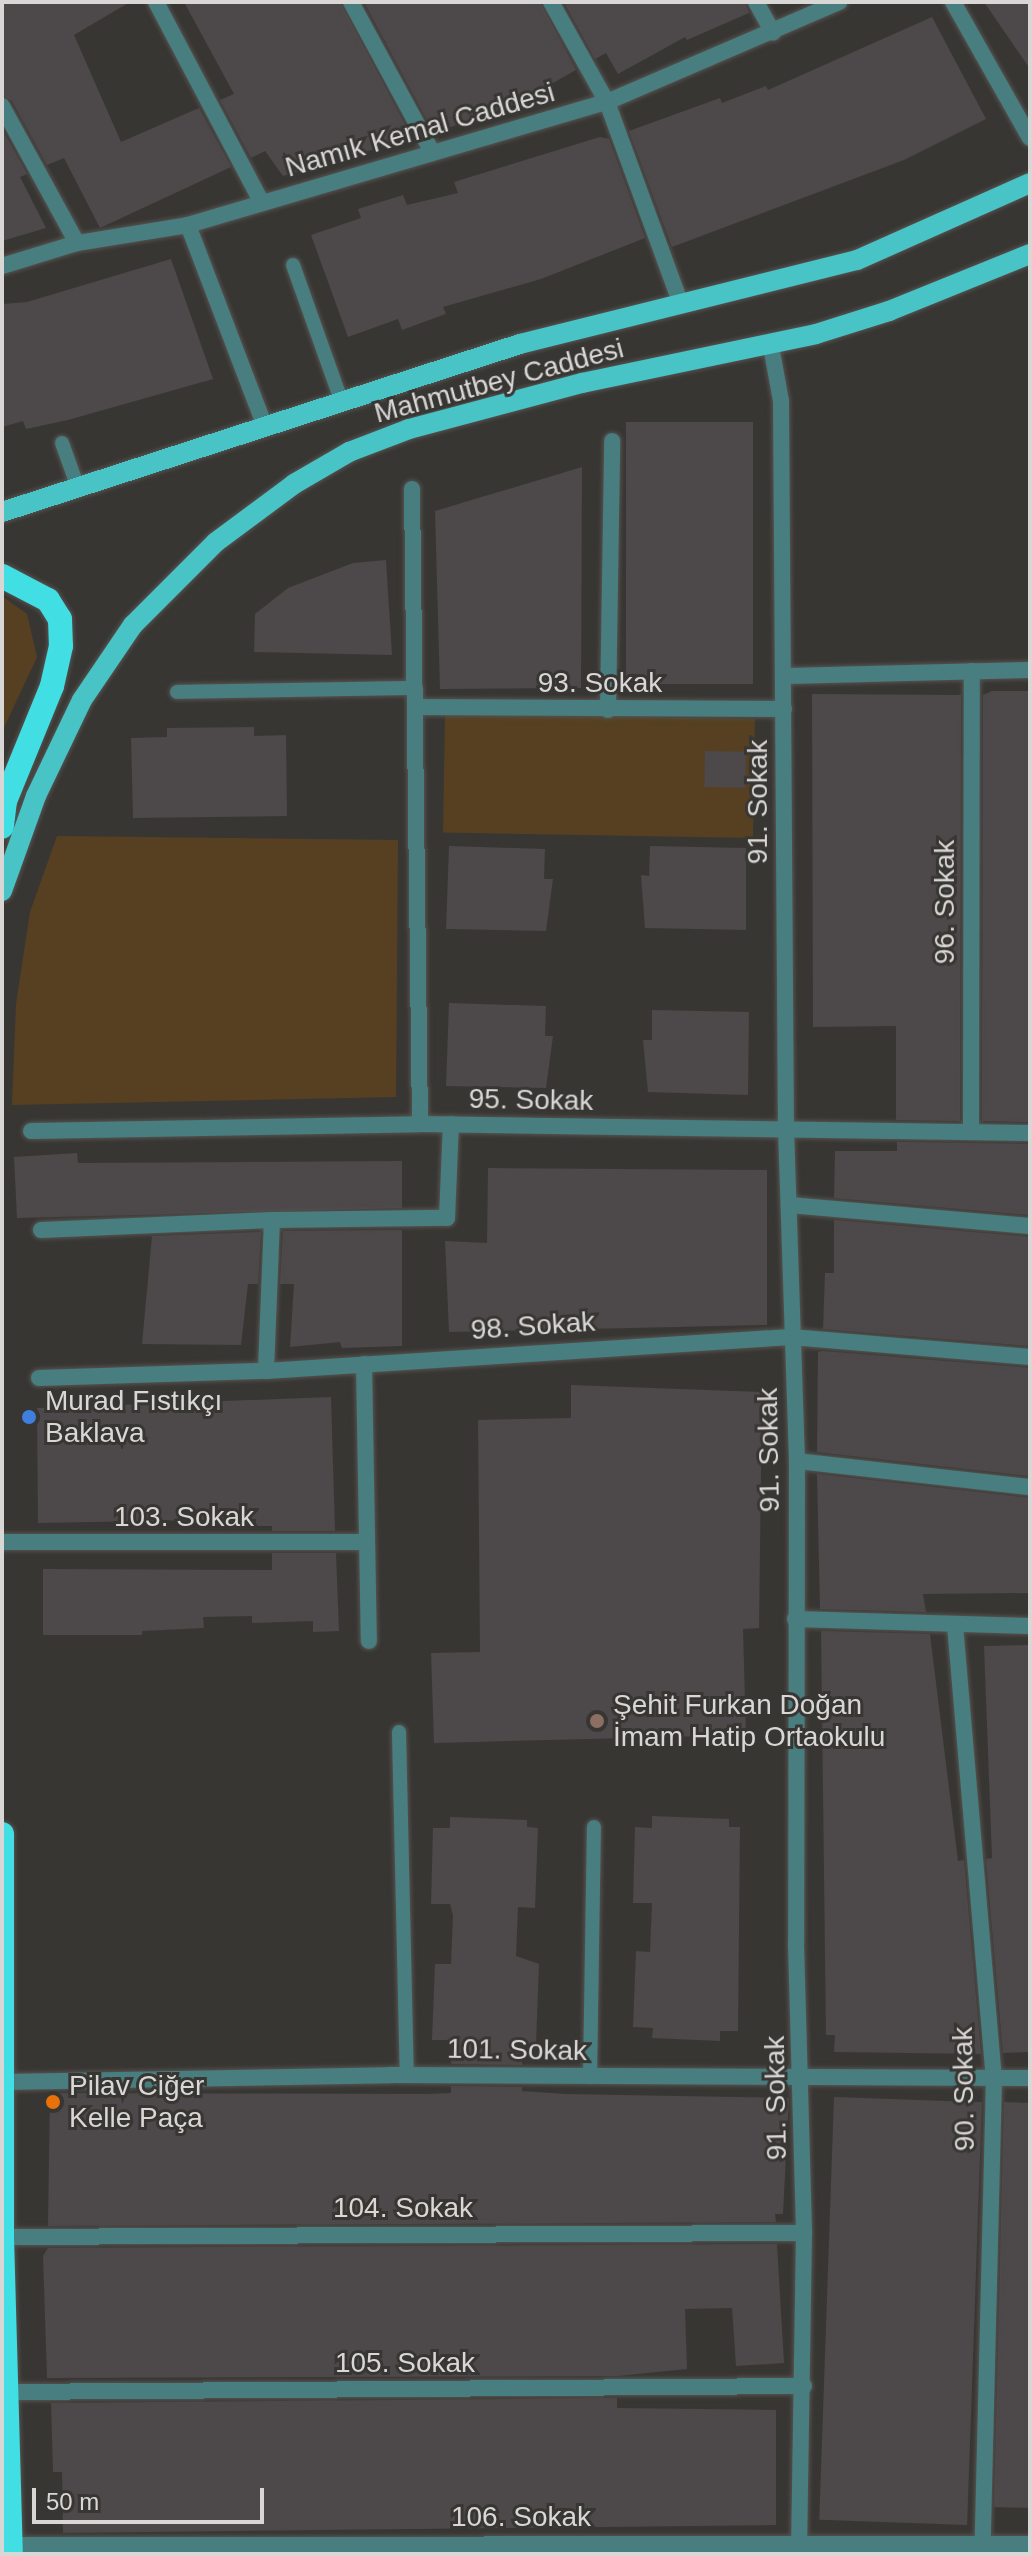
<!DOCTYPE html>
<meta charset="utf-8">
<style>
body{margin:0}
#map{position:relative;width:1032px;height:2556px;overflow:hidden;background:#383633;font-family:Helvetica,sans-serif}
div>[style]{position:absolute}
.green>*{inset:0;background:#564021;transform-origin:0 0}
.building>*{inset:0;background:#4d484a;transform-origin:0 0}
.roads{filter:drop-shadow(0 0 2px #555350) drop-shadow(0 0 2px #555350)}
.lane>*{height:14px;margin:-7px;padding:0 7px;transform-origin:7px;border-radius:7px;background:#487e7f}
.street>*{height:16px;margin:-8px;padding:0 8px;transform-origin:8px;border-radius:8px;background:#487e7f}
.primary>*{height:20px;margin:-10px;padding:0 10px;transform-origin:10px;border-radius:10px;background:#48c3c6}
.highway>*{height:24px;margin:-12px;padding:0 12px;transform-origin:12px;border-radius:12px;background:#41dfe3}
.dots>*{width:22px;height:22px;translate:-50% -50%;box-sizing:border-box;border:4px solid #383633;border-radius:50%}
span{translate:-50% -50%;white-space:nowrap;text-align:center;line-height:1.15;-webkit-text-stroke:6px #383633;paint-order:stroke}
.street-label{font-size:28px;color:#d8d7d5}
.poi-label{font-size:28px;color:#d8d7d5}
.left{translate:0 -50%;text-align:left}
.frame{position:absolute;inset:0;border:4px solid #d8d7d5;pointer-events:none}
.scale{position:absolute;left:32px;top:2488px;width:232px;height:36px;box-sizing:border-box;border:4px solid #d8d7d5;border-top:0;padding-left:10px;font-size:24px;line-height:28px;white-space:nowrap;color:#d8d7d5;-webkit-text-stroke:6px #383633;paint-order:stroke}
</style>
<div id="map">
<div class="green">
<i style="clip-path:polygon(2px 596px,27px 614px,37px 657px,2px 732px)"></i>
<i style="left:755px;top:719px;width:119px;height:310px;rotate:91deg"></i>
<i style="clip-path:polygon(57px 836px,398px 840px,396px 1097px,12px 1105px,16px 1004px,30px 912px)"></i>
</div>
<div class="building">
<i style="clip-path:polygon(2px 2px,130px 2px,74px 35px,121px 142px,199px 108px,231px 167px,100px 228px,64px 158px,47px 165px,12px 101px,2px 95px)"></i>
<i style="clip-path:polygon(184px 2px,340px 2px,412px 138px,283px 176px,265px 151px,251px 158px,220px 100px,234px 94px)"></i>
<i style="clip-path:polygon(364px 2px,540px 2px,576px 70px,516px 104px,434px 133px)"></i>
<i style="clip-path:polygon(564px 2px,745px 2px,749px 13px,687px 40px,685px 37px,618px 74px,606px 53px,595px 59px)"></i>
<i style="clip-path:polygon(984px 2px,1030px 2px,1030px 69px)"></i>
<i style="clip-path:polygon(932px 17px,986px 119px,904px 160px,672px 247px,629px 131px,720px 98px,722px 103px,766px 86px,768px 90px)"></i>
<i style="clip-path:polygon(2px 129px,27px 174px,20px 177px,46px 228px,2px 241px)"></i>
<i style="clip-path:polygon(600px 137px,609px 139px,645px 238px,541px 279px,443px 307px,446px 314px,402px 330px,398px 319px,348px 337px,311px 235px,361px 218px,358px 209px,403px 195px,407px 205px,458px 193px,454px 182px)"></i>
<i style="clip-path:polygon(171px 259px,213px 379px,68px 420px,26px 429px,23px 421px,2px 427px,2px 304px,27px 302px)"></i>
<i style="left:753px;top:422px;width:262px;height:127px;rotate:90deg"></i>
<i style="clip-path:polygon(582px 467px,581px 688px,440px 689px,435px 511px)"></i>
<i style="clip-path:polygon(386px 560px,392px 655px,254px 652px,255px 614px,288px 588px,353px 563px)"></i>
<i style="clip-path:polygon(992px 691px,1030px 691px,1030px 1122px,982px 1121px,983px 695px)"></i>
<i style="clip-path:polygon(812px 694px,961px 695px,960px 1121px,896px 1120px,896px 1026px,813px 1027px)"></i>
<i style="clip-path:polygon(254px 727px,254px 736px,286px 735px,287px 816px,133px 818px,131px 738px,167px 737px,167px 728px)"></i>
<i style="left:705px;top:751px;width:41px;height:36px;rotate:1deg"></i>
<i style="clip-path:polygon(449px 846px,545px 849px,544px 879px,553px 879px,546px 931px,446px 929px)"></i>
<i style="clip-path:polygon(650px 846px,746px 848px,746px 930px,645px 928px,641px 875px,649px 876px)"></i>
<i style="clip-path:polygon(449px 1003px,546px 1006px,545px 1036px,553px 1036px,546px 1088px,446px 1086px)"></i>
<i style="clip-path:polygon(652px 1010px,749px 1012px,748px 1095px,648px 1092px,643px 1040px,652px 1040px)"></i>
<i style="clip-path:polygon(897px 1142px,1030px 1144px,1030px 1215px,834px 1198px,835px 1151px,897px 1151px)"></i>
<i style="clip-path:polygon(77px 1153px,78px 1163px,402px 1161px,402px 1208px,17px 1218px,14px 1157px)"></i>
<i style="clip-path:polygon(488px 1168px,767px 1170px,767px 1325px,449px 1332px,445px 1241px,487px 1243px)"></i>
<i style="clip-path:polygon(834px 1220px,1030px 1237px,1030px 1346px,823px 1329px,825px 1273px,834px 1273px)"></i>
<i style="clip-path:polygon(402px 1230px,402px 1346px,342px 1348px,340px 1342px,290px 1347px,294px 1284px,280px 1284px,283px 1231px)"></i>
<i style="clip-path:polygon(261px 1232px,258px 1284px,248px 1284px,241px 1345px,142px 1344px,152px 1236px)"></i>
<i style="clip-path:polygon(822px 1351px,1030px 1368px,1030px 1476px,817px 1452px,818px 1352px)"></i>
<i style="clip-path:polygon(571px 1385px,762px 1392px,759px 1628px,743px 1629px,746px 1735px,434px 1743px,431px 1653px,480px 1652px,478px 1420px,571px 1418px)"></i>
<i style="clip-path:polygon(331px 1397px,335px 1531px,272px 1531px,272px 1526px,256px 1526px,256px 1519px,38px 1523px,37px 1408px)"></i>
<i style="clip-path:polygon(817px 1474px,1030px 1498px,1030px 1593px,923px 1594px,926px 1612px,820px 1609px)"></i>
<i style="clip-path:polygon(272px 1553px,336px 1553px,339px 1631px,313px 1632px,313px 1621px,252px 1623px,252px 1616px,203px 1617px,204px 1628px,142px 1631px,142px 1635px,43px 1635px,43px 1569px,272px 1570px)"></i>
<i style="clip-path:polygon(821px 1631px,930px 1634px,958px 1861px,964px 1860px,981px 2054px,834px 2052px,835px 2035px,826px 2035px)"></i>
<i style="clip-path:polygon(1030px 1645px,1030px 2052px,1003px 2053px,986px 1859px,992px 1858px,984px 1646px)"></i>
<i style="clip-path:polygon(652px 1816px,729px 1819px,729px 1827px,740px 1827px,738px 2031px,720px 2031px,720px 2041px,652px 2038px,653px 2028px,633px 2027px,636px 1951px,650px 1952px,652px 1903px,633px 1903px,635px 1827px,652px 1828px)"></i>
<i style="clip-path:polygon(450px 1817px,527px 1820px,527px 1827px,538px 1828px,535px 1908px,518px 1907px,516px 1956px,539px 1964px,536px 2044px,522px 2044px,522px 2065px,451px 2064px,452px 2040px,432px 2040px,435px 1964px,451px 1964px,453px 1915px,450px 1904px,431px 1904px,433px 1828px,450px 1828px)"></i>
<i style="clip-path:polygon(451px 2086px,522px 2087px,522px 2091px,565px 2094px,789px 2098px,783px 2214px,775px 2214px,776px 2222px,48px 2226px,50px 2093px,425px 2094px,451px 2093px)"></i>
<i style="left:834px;top:2097px;width:148px;height:423px;rotate:2deg"></i>
<i style="clip-path:polygon(1004px 2102px,1030px 2103px,1030px 2508px,994px 2507px)"></i>
<i style="clip-path:polygon(777px 2244px,784px 2363px,736px 2366px,732px 2308px,685px 2309px,687px 2369px,617px 2376px,47px 2378px,43px 2256px,48px 2248px)"></i>
<i style="clip-path:polygon(617px 2398px,617px 2408px,776px 2410px,776px 2525px,63px 2533px,62px 2472px,53px 2472px,51px 2403px)"></i>
</div>
<div class="roads">
<div class="lane">
<i style="left:293px;top:265px;width:143px;rotate:70.4deg"></i>
<i style="left:62px;top:443px;width:45px;rotate:70.3deg"></i>
<i style="left:177px;top:692px;width:239px;rotate:-1deg"></i>
<i style="left:399px;top:1732px;width:343px;rotate:88.7deg"></i>
<i style="left:590px;top:2077px;width:250px;rotate:-89.1deg"></i>
</div>
<div class="street">
<i style="left:156px;top:2px;width:227px;rotate:62.2deg"></i>
<i style="left:351px;top:2px;width:170px;rotate:61.6deg"></i>
<i style="left:551px;top:2px;width:115px;rotate:60.8deg"></i>
<i style="left:607px;top:102px;width:215px;rotate:69.9deg"></i>
<i style="left:756px;top:2px;width:35px;rotate:61deg"></i>
<i style="left:953px;top:2px;width:156px;rotate:60.5deg"></i>
<i style="left:2px;top:106px;width:156px;rotate:61.3deg"></i>
<i style="left:188px;top:225px;width:213px;rotate:69.1deg"></i>
<i style="left:2px;top:266px;width:78px;rotate:-17deg"></i>
<i style="left:77px;top:243px;width:112px;rotate:-9.2deg"></i>
<i style="left:188px;top:225px;width:437px;rotate:-16.4deg"></i>
<i style="left:607px;top:102px;width:253px;rotate:-23.3deg"></i>
<i style="left:771px;top:346px;width:56px;rotate:79.7deg"></i>
<i style="left:781px;top:401px;width:728px;rotate:89.61deg"></i>
<i style="left:786px;top:1129px;width:332px;rotate:88.1deg"></i>
<i style="left:797px;top:1461px;width:483px;rotate:90.1deg"></i>
<i style="left:796px;top:1944px;width:289px;rotate:88.4deg"></i>
<i style="left:804px;top:2233px;width:321px;rotate:90.9deg"></i>
<i style="left:412px;top:489px;width:635px;rotate:89.28deg"></i>
<i style="left:785px;top:676px;width:245px;rotate:-1.4deg"></i>
<i style="left:417px;top:707px;width:367px;rotate:0.3deg"></i>
<i style="left:608px;top:710px;width:269px;rotate:-89.1deg"></i>
<i style="left:31px;top:1131px;width:389px;rotate:-1deg"></i>
<i style="left:420px;top:1124px;width:610px;rotate:0.85deg"></i>
<i style="left:971px;top:1132px;width:461px;rotate:-89.9deg"></i>
<i style="left:789px;top:1205px;width:242px;rotate:5deg"></i>
<i style="left:272px;top:1220px;width:175px;rotate:-0.7deg"></i>
<i style="left:447px;top:1218px;width:94px;rotate:-87.6deg"></i>
<i style="left:41px;top:1230px;width:231px;rotate:-2.5deg"></i>
<i style="left:272px;top:1220px;width:151px;rotate:92.3deg"></i>
<i style="left:364px;top:1364px;width:277px;rotate:89deg"></i>
<i style="left:39px;top:1378px;width:227px;rotate:-1.8deg"></i>
<i style="left:266px;top:1371px;width:526px;rotate:-3.71deg"></i>
<i style="left:791px;top:1337px;width:240px;rotate:4.8deg"></i>
<i style="left:797px;top:1461px;width:234px;rotate:6.4deg"></i>
<i style="left:2px;top:1542px;width:365px"></i>
<i style="left:795px;top:1619px;width:235px;rotate:1.7deg"></i>
<i style="left:955px;top:1625px;width:455px;rotate:85.1deg"></i>
<i style="left:994px;top:2078px;width:475px;rotate:91.4deg"></i>
<i style="left:3px;top:2082px;width:387px;rotate:-1deg"></i>
<i style="left:390px;top:2075px;width:640px;rotate:0.27deg"></i>
<i style="left:2px;top:2237px;width:802px;rotate:-0.29deg"></i>
<i style="left:5px;top:2392px;width:799px;rotate:-0.43deg"></i>
<i style="left:11px;top:2545px;width:1019px;rotate:-0.06deg"></i>
</div>
<div class="primary">
<i style="left:2px;top:512px;width:545px;rotate:-17.97deg"></i>
<i style="left:520px;top:344px;width:347px;rotate:-14deg"></i>
<i style="left:857px;top:260px;width:189px;rotate:-24deg"></i>
<i style="left:2px;top:891px;width:101px;rotate:-70.3deg"></i>
<i style="left:36px;top:796px;width:106px;rotate:-64.4deg"></i>
<i style="left:82px;top:700px;width:91px;rotate:-55.8deg"></i>
<i style="left:133px;top:625px;width:117px;rotate:-45deg"></i>
<i style="left:216px;top:542px;width:97px;rotate:-36.6deg"></i>
<i style="left:294px;top:484px;width:64px;rotate:-30.2deg"></i>
<i style="left:349px;top:452px;width:64px;rotate:-21deg"></i>
<i style="left:409px;top:429px;width:179px;rotate:-14.9deg"></i>
<i style="left:582px;top:383px;width:239px;rotate:-11.8deg"></i>
<i style="left:816px;top:334px;width:77px;rotate:-17.5deg"></i>
<i style="left:889px;top:311px;width:152px;rotate:-22deg"></i>
</div>
<div class="highway">
<i style="left:2px;top:576px;width:52px;rotate:27.6deg"></i>
<i style="left:48px;top:600px;width:22px;rotate:58deg"></i>
<i style="left:60px;top:619px;width:27px;rotate:88deg"></i>
<i style="left:61px;top:646px;width:41px;rotate:102.7deg"></i>
<i style="left:52px;top:686px;width:124px;rotate:112.2deg"></i>
<i style="left:5px;top:801px;width:26px;rotate:97deg"></i>
<i style="left:2px;top:1834px;width:403px;rotate:90deg"></i>
<i style="left:2px;top:2237px;width:317px;rotate:88.4deg"></i>
</div>
</div>
<div class="dots">
<i style="left:29px;top:1417px;background:#3f7fe0"></i>
<i style="left:597px;top:1721px;background:#8d6e63"></i>
<i style="left:53px;top:2102px;background:#e8710a"></i>
</div>
<div class="street-label">
<span style="left:420px;top:130px;rotate:-16deg">Namık Kemal Caddesi</span>
<span style="left:499px;top:381px;rotate:-15deg">Mahmutbey Caddesi</span>
<span style="left:600px;top:683px">93. Sokak</span>
<span style="left:758px;top:802px;rotate:-90deg">91. Sokak</span>
<span style="left:945px;top:902px;rotate:-90deg">96. Sokak</span>
<span style="left:531px;top:1100px;rotate:1deg">95. Sokak</span>
<span style="left:533px;top:1326px;rotate:-4deg">98. Sokak</span>
<span style="left:769px;top:1450px;rotate:-91deg">91. Sokak</span>
<span style="left:184px;top:1517px">103. Sokak</span>
<span style="left:517px;top:2050px;rotate:1deg">101. Sokak</span>
<span style="left:964px;top:2089px;rotate:-91deg">90. Sokak</span>
<span style="left:776px;top:2098px;rotate:-91deg">91. Sokak</span>
<span style="left:403px;top:2208px">104. Sokak</span>
<span style="left:405px;top:2363px">105. Sokak</span>
<span style="left:521px;top:2517px">106. Sokak</span>
</div>
<div class="poi-label">
<span class="left" style="left:45px;top:1417px">Murad Fıstıkçı<br>Baklava</span>
<span class="left" style="left:613px;top:1721px">Şehit Furkan Doğan<br>İmam Hatip Ortaokulu</span>
<span class="left" style="left:69px;top:2102px">Pilav Ciğer<br>Kelle Paça</span>
</div>
<div class="frame"></div>
<div class="scale">50 m</div>
</div>
